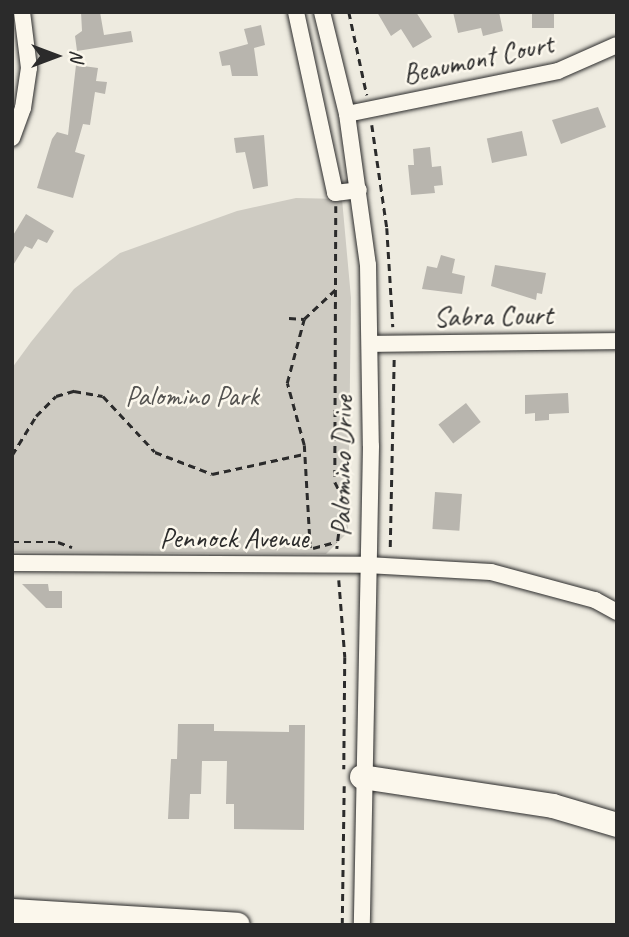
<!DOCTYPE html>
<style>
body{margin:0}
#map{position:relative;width:629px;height:937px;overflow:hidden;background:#eeebe0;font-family:Caveat,sans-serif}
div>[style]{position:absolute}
.green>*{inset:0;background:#cecbc2}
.building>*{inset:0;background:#b8b5ae;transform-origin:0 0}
.path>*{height:2.5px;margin-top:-1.25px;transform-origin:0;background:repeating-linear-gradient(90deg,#2b2b2b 0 7px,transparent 0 12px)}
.roads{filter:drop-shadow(0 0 2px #2b2b2b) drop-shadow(0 0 2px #2b2b2b)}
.minor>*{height:16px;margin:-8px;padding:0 8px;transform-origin:8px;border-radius:8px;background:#fbf7ec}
.highway>*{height:24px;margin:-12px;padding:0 12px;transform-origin:12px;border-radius:12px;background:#fbf7ec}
span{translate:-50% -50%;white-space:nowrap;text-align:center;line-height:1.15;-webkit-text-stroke:5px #fbf7ec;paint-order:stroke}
.street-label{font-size:28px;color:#2b2b2b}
.park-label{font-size:28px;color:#545351}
.frame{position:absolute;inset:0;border:14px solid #2b2b2b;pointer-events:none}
.north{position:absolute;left:21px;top:21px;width:70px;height:70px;-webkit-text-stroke:5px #fbf7ec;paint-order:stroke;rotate:90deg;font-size:19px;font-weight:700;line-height:28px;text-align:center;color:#2b2b2b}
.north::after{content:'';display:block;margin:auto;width:24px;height:32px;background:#2b2b2b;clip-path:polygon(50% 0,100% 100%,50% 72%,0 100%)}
</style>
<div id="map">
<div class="green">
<i style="clip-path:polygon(296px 198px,342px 199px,351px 298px,348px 532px,326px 554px,12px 552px,12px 368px,31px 342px,74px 289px,120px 253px,237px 211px)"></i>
</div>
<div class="building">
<i style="clip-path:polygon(81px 12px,100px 12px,104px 35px,131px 31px,133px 42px,77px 51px,75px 36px,82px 31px)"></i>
<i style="clip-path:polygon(377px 12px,416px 12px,432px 37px,413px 48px,401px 29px,391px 36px)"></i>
<i style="clip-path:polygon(453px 12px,499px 12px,503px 31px,483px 36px,481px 28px,458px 33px)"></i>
<i style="left:532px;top:12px;width:22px;height:16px"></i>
<i style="clip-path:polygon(261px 25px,265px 45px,254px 48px,258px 76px,232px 76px,230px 65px,222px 66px,219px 52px,248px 44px,244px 29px)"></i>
<i style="clip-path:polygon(76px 65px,98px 68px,96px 81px,107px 82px,105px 94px,95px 92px,90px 125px,83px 124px,75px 152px,85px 155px,73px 198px,37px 188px,52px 139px,57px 132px,68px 135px)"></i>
<i style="clip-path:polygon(598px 107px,606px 127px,561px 144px,552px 120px)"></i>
<i style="left:522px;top:131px;width:25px;height:36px;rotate:78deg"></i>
<i style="clip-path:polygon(264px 135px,268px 186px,253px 189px,245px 152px,236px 153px,234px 138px)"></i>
<i style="clip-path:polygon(430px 147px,432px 167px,441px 166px,443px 185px,434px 186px,435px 193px,411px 195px,408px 165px,414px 165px,413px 149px)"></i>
<i style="clip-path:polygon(26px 214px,54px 231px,47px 243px,38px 239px,32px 249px,25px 246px,12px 267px,12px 237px)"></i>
<i style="clip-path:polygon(441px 255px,455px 259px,452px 273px,465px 276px,462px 294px,422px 289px,427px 266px,437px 268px)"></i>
<i style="clip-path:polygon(495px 265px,546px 273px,542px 294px,537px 293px,536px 300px,491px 286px)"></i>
<i style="clip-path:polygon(568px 393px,569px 413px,549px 414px,549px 420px,535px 421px,535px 413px,525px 414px,525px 395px)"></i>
<i style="left:466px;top:403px;width:24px;height:35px;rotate:52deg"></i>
<i style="left:435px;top:492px;width:27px;height:37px;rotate:4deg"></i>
<i style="clip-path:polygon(22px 584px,48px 584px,49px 591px,62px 591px,62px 608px,46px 608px)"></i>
<i style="clip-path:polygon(178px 724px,214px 724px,214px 731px,289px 732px,289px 725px,305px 725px,304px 830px,234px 829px,234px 804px,226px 804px,227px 761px,202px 761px,201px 794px,190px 794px,189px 819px,168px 819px,171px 759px,177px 759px)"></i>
</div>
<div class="path">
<i style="left:349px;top:12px;width:85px;rotate:77.8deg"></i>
<i style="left:372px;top:125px;width:104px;rotate:81.7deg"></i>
<i style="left:387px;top:228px;width:99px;rotate:86.5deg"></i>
<i style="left:336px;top:206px;width:276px;rotate:90.2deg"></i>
<i style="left:335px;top:482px;width:18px;rotate:63deg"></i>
<i style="left:343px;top:498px;width:51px;rotate:96.7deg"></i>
<i style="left:289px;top:318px;width:15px;rotate:4deg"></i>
<i style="left:12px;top:455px;width:46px;rotate:-58.4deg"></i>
<i style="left:36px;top:416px;width:28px;rotate:-45deg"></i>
<i style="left:56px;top:396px;width:19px;rotate:-16deg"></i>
<i style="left:74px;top:391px;width:29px;rotate:10deg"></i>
<i style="left:103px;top:396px;width:76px;rotate:47.1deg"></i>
<i style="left:155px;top:452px;width:61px;rotate:21.1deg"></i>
<i style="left:212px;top:474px;width:94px;rotate:-12.3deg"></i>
<i style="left:12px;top:542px;width:46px"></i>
<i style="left:58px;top:542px;width:15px;rotate:20deg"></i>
<i style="left:390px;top:547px;width:189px;rotate:-88.8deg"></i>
<i style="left:310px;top:548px;width:103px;rotate:-93.3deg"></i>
<i style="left:304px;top:445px;width:64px;rotate:-105.3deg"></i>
<i style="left:287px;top:383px;width:66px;rotate:-75.1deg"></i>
<i style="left:304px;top:319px;width:45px;rotate:-43.2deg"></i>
<i style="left:313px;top:548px;width:24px;rotate:-15deg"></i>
<i style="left:339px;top:580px;width:77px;rotate:85.5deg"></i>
<i style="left:345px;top:657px;width:112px;rotate:90.5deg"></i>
<i style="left:342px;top:925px;width:139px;rotate:-89.2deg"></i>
</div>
<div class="roads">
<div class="minor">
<i style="left:296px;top:12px;width:185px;rotate:77.8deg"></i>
<i style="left:335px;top:193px;width:24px;rotate:-7deg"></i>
<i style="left:322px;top:12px;width:105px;rotate:76.2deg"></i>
<i style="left:347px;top:114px;width:152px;rotate:82.1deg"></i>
<i style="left:368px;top:265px;width:181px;rotate:89.1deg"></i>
<i style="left:371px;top:446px;width:479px;rotate:91.1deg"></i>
<i style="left:347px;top:114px;width:215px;rotate:-11.5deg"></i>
<i style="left:558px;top:71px;width:64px;rotate:-23.8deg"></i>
<i style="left:12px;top:138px;width:32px;rotate:-70deg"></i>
<i style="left:23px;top:108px;width:40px;rotate:-81.5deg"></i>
<i style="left:29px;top:68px;width:56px;rotate:-97.1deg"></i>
<i style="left:370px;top:344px;width:247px;rotate:-0.7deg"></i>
<i style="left:12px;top:563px;width:355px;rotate:0.3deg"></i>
<i style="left:367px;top:565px;width:124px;rotate:3.2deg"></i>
<i style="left:491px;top:572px;width:108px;rotate:15.1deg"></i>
<i style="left:595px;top:600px;width:25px;rotate:29deg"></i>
</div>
<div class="highway">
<i style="left:362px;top:777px;width:193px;rotate:8.6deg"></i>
<i style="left:553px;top:806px;width:67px;rotate:16.5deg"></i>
<i style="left:12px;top:911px;width:226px;rotate:3.5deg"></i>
</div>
</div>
<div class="street-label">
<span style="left:478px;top:59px;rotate:-12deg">Beaumont Court</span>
<span style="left:493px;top:316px;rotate:-1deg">Sabra Court</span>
<span style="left:342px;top:466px;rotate:-89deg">Palomino Drive</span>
<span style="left:234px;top:538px">Pennock Avenue</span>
</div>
<div class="park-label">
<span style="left:192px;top:396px">Palomino Park</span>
</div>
<div class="frame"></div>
<div class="north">N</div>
</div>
